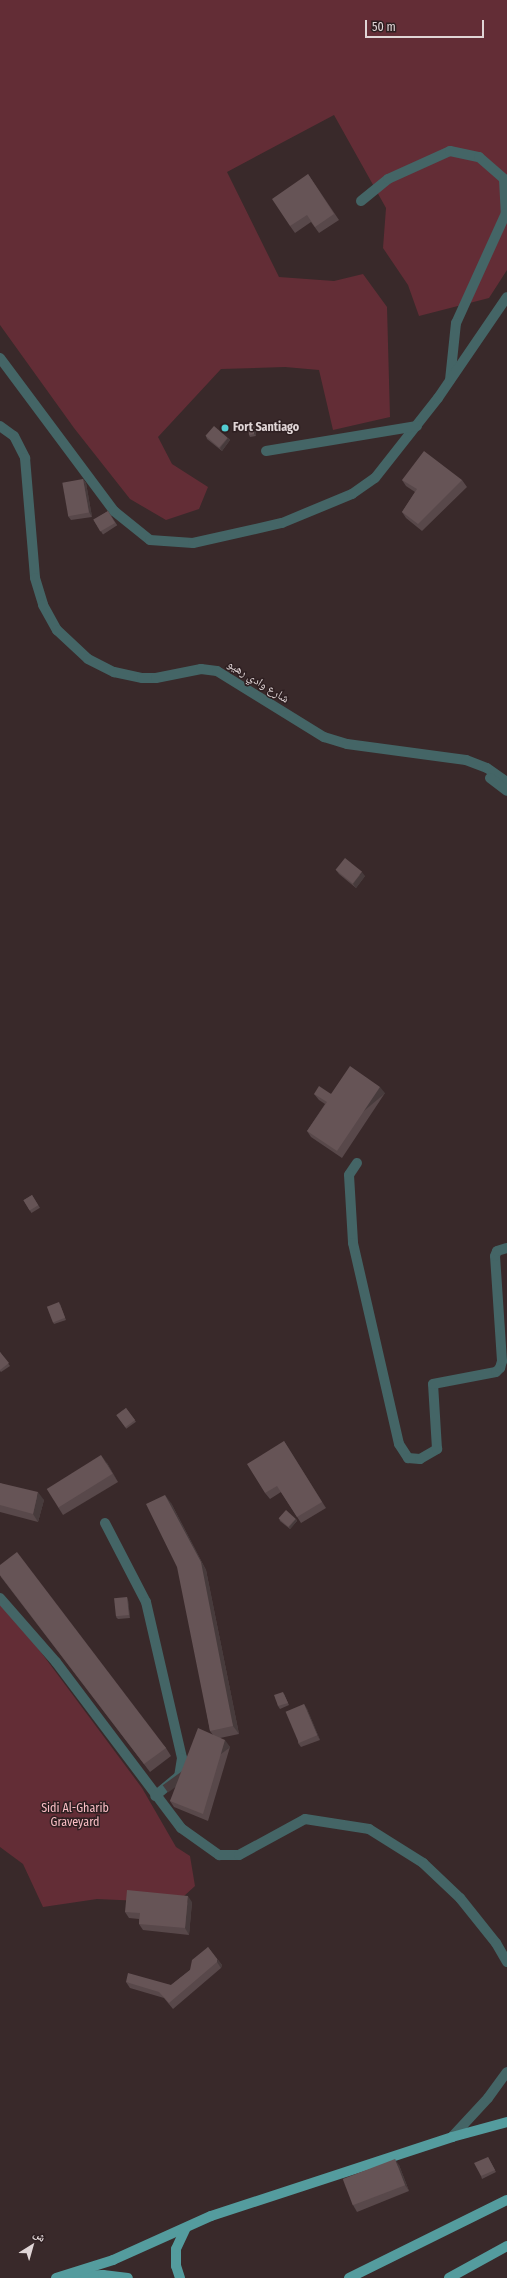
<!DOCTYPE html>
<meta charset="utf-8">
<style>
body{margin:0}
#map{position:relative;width:507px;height:2278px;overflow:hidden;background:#39292a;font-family:"Fira Sans Condensed","Noto Naskh Arabic",sans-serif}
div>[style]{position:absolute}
.green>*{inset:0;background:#632d36}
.minor>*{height:10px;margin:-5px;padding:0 5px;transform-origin:5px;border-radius:5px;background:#446566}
.major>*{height:10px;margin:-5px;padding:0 5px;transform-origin:5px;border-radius:5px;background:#549c9e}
.wall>*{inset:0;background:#58484a;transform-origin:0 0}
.shaded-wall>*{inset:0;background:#473b3c;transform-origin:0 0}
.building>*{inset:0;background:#665456;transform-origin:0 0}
.dots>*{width:11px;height:11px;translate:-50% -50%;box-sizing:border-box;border:2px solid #2e1f21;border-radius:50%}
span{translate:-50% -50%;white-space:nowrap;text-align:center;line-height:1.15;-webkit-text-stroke:3px #2e1f21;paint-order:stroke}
.poi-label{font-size:12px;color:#e0d5d6;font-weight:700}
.left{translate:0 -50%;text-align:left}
.street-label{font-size:12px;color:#e0d5d6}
.park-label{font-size:12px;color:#fabec5}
.north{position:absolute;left:12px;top:2226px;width:40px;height:40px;-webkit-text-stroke:3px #2e1f21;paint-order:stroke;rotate:37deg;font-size:11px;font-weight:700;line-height:16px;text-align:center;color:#e0d5d6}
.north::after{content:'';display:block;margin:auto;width:14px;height:18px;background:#e0d5d6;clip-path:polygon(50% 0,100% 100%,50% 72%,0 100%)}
.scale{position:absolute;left:365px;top:20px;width:119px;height:18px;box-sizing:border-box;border:2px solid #e0d5d6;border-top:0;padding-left:5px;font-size:12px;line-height:14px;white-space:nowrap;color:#e0d5d6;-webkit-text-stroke:3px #2e1f21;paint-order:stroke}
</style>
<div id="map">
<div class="green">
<i style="clip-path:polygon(0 0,507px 0,507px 270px,489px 298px,419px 316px,408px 285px,383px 248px,386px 208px,334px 115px,227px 172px,279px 277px,334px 281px,363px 274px,387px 307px,390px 417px,333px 430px,319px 370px,285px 367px,221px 369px,158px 437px,172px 464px,208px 487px,199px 509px,166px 520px,130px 499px,74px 428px,0 325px)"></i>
<i style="clip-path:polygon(0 1604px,17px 1620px,142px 1788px,176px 1847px,190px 1856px,195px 1886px,183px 1897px,164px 1902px,97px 1899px,43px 1907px,23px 1864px,0 1847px)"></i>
</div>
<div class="minor">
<i style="left:361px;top:201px;width:35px;rotate:-39deg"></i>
<i style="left:388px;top:179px;width:68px;rotate:-24.3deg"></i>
<i style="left:450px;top:151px;width:30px;rotate:12deg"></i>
<i style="left:479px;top:157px;width:33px;rotate:41deg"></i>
<i style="left:504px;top:179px;width:34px;rotate:87deg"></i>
<i style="left:506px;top:213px;width:121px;rotate:114.4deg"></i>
<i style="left:456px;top:323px;width:57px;rotate:96deg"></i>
<i style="left:0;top:358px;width:191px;rotate:53.3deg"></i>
<i style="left:114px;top:511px;width:46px;rotate:38.9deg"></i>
<i style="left:150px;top:540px;width:43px;rotate:4deg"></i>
<i style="left:193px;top:543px;width:91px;rotate:-12.7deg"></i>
<i style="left:282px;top:523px;width:76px;rotate:-22.5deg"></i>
<i style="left:352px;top:494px;width:28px;rotate:-35deg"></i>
<i style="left:375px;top:478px;width:102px;rotate:-51.8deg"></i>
<i style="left:438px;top:398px;width:122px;rotate:-55.7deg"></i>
<i style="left:0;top:426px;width:17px;rotate:36deg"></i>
<i style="left:14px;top:436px;width:25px;rotate:63deg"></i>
<i style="left:25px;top:458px;width:120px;rotate:85.2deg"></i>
<i style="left:35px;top:578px;width:28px;rotate:73deg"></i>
<i style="left:43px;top:605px;width:29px;rotate:61deg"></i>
<i style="left:57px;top:630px;width:42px;rotate:43.1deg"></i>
<i style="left:88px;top:659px;width:29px;rotate:27deg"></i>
<i style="left:114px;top:672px;width:29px;rotate:12deg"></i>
<i style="left:142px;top:678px;width:14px"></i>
<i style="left:156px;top:678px;width:46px;rotate:-11.3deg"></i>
<i style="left:201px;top:669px;width:16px;rotate:7deg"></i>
<i style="left:217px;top:671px;width:126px;rotate:31.7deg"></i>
<i style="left:324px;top:737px;width:24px;rotate:17deg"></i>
<i style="left:347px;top:744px;width:120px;rotate:7.7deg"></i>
<i style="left:466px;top:760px;width:22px;rotate:21deg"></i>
<i style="left:487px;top:768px;width:24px;rotate:35deg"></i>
<i style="left:266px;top:451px;width:153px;rotate:-9.4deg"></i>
<i style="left:490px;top:778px;width:21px;rotate:37deg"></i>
<i style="left:357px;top:1163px;width:14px;rotate:124deg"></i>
<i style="left:349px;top:1175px;width:68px;rotate:86.6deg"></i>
<i style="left:353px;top:1243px;width:206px;rotate:77.1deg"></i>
<i style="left:399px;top:1444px;width:17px;rotate:57deg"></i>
<i style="left:408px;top:1458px;width:12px;rotate:5deg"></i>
<i style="left:420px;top:1459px;width:20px;rotate:-30deg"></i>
<i style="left:437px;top:1449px;width:65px;rotate:-93.5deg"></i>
<i style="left:433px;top:1384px;width:64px;rotate:-10.8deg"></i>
<i style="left:496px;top:1372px;width:6px;rotate:-45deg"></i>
<i style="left:500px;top:1368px;width:7px;rotate:-74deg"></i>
<i style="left:502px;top:1361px;width:105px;rotate:-93.8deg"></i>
<i style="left:495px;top:1256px;width:5px;rotate:-68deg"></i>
<i style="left:497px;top:1251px;width:10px;rotate:-17deg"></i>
<i style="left:105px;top:1523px;width:89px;rotate:62.6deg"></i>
<i style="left:146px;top:1602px;width:160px;rotate:77deg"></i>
<i style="left:182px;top:1758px;width:18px;rotate:99deg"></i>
<i style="left:179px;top:1776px;width:31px;rotate:140deg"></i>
<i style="left:0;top:1598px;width:85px;rotate:48.8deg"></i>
<i style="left:56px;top:1662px;width:208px;rotate:53deg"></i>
<i style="left:181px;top:1828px;width:47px;rotate:35.4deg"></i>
<i style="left:219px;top:1855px;width:20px"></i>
<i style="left:239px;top:1855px;width:75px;rotate:-28.6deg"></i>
<i style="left:305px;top:1819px;width:65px;rotate:8.9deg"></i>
<i style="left:369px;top:1829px;width:64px;rotate:32.2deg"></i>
<i style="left:423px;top:1863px;width:51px;rotate:43.4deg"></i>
<i style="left:460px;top:1898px;width:58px;rotate:51.3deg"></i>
<i style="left:496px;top:1943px;width:22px;rotate:60deg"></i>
<i style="left:452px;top:2137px;width:53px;rotate:-47.3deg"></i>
<i style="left:488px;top:2098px;width:32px;rotate:-54deg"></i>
</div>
<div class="major">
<i style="left:75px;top:2276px;width:28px;rotate:-2deg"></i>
<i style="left:103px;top:2275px;width:25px;rotate:7deg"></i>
<i style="left:56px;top:2278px;width:60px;rotate:-17.5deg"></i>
<i style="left:113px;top:2260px;width:107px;rotate:-24.2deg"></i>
<i style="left:211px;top:2216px;width:254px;rotate:-18.1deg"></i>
<i style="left:452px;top:2137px;width:57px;rotate:-15.3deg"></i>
<i style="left:180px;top:2278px;width:13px;rotate:-108deg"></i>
<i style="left:176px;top:2266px;width:17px;rotate:-90deg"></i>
<i style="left:176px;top:2249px;width:23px;rotate:-65deg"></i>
<i style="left:349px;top:2278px;width:176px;rotate:-26.3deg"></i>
<i style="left:449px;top:2278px;width:66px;rotate:-28.9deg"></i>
</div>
<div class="wall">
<i style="clip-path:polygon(308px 174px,339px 220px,319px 233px,311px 222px,295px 233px,290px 226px)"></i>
<i style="clip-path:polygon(255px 427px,256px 436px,250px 437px,249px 435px)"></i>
<i style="clip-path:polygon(206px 436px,228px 438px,230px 440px,222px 451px,207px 439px)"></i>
<i style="clip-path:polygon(83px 479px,86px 483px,92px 517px,71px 520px,68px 516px)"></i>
<i style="clip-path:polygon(402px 480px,462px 480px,467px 487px,422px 531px,406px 518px,402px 512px,415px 492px,406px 486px)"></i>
<i style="left:108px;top:511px;width:17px;height:17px;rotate:57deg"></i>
<i style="clip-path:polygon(336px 870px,365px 876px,356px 888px,339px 874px)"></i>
<i style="clip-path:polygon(385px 1093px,342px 1158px,311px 1137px,307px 1131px,325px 1104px,319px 1100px,314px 1094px)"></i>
<i style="left:32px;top:1195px;width:15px;height:10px;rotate:58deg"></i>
<i style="clip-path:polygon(60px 1304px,66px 1320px,54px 1324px,53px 1322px)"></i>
<i style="clip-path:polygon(0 1352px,10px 1366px,1px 1372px,0 1371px)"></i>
<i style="left:126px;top:1408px;width:17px;height:12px;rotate:54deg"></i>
<i style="clip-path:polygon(284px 1441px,326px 1508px,301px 1523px,281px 1492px,270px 1499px,265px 1493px)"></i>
<i style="clip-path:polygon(107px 1463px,118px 1482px,63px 1515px,58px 1507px)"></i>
<i style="clip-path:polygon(0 1483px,44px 1500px,38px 1522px,0 1512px)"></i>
<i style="clip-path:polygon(171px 1503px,206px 1570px,239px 1734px,220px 1738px,230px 1747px,208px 1821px,174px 1807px,170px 1801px,213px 1735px,210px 1731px)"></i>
<i style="clip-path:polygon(279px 1518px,296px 1519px,297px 1521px,290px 1529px,280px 1521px)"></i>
<i style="clip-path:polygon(0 1565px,166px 1748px,171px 1756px,150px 1772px,1px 1577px,0 1575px)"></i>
<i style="clip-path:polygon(127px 1597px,128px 1600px,130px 1618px,118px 1619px,116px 1617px)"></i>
<i style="clip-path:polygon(284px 1694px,289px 1705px,280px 1709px,278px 1706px)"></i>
<i style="clip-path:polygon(304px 1704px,307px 1709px,320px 1740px,301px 1747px,298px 1743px)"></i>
<i style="clip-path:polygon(192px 1902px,189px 1935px,143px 1930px,139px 1924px,139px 1919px,129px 1918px,125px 1912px)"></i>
<i style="clip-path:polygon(208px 1947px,222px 1965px,221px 1968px,173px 2009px,164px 1998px,130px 1988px,126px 1982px,171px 1985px,190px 1970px)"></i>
<i style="clip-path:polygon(488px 2157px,496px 2172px,482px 2179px,481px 2176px)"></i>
<i style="clip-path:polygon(399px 2165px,409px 2191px,357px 2212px,353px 2205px)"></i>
</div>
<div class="shaded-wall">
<i style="clip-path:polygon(254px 425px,255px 427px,256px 436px,254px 434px)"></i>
<i style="clip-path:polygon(228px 438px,230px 440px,222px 451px,220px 448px)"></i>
<i style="clip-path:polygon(83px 479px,86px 483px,92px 517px,89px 512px)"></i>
<i style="clip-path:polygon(362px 872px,365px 876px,356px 888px,353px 884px)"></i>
<i style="left:380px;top:1087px;width:8px;height:77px;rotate:50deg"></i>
<i style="clip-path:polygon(284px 1441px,288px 1447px,326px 1508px,322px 1502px)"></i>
<i style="clip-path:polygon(101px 1455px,107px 1463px,118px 1482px,113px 1474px)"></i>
<i style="clip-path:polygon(38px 1492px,44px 1500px,38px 1522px,33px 1514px)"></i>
<i style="clip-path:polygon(165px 1495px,171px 1503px,206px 1570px,239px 1734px,233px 1726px)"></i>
<i style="clip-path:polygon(296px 1519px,297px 1521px,290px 1529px,289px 1527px)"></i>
<i style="clip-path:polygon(127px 1597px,128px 1600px,130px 1618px,129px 1615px)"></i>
<i style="clip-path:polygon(304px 1704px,307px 1709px,320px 1740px,317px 1735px)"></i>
<i style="left:225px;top:1740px;width:9px;height:77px;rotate:54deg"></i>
<i style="clip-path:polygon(188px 1896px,192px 1902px,189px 1935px,185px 1928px)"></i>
<i style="clip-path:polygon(217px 1959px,222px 1965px,221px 1968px,217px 1962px)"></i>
<i style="clip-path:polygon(395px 2159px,399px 2165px,409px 2191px,405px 2185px)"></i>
</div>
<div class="building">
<i style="clip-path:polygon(308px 174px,334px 214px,315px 227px,307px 215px,290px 226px,272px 199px)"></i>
<i style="clip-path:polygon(248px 425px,254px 425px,254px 434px,249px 435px)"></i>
<i style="left:214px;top:426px;width:18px;height:13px;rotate:41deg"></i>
<i style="clip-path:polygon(424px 451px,462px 480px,418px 524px,402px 512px,417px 489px,402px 480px)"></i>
<i style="left:83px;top:479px;width:34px;height:21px;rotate:80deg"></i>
<i style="left:108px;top:511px;width:14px;height:17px;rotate:60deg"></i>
<i style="left:345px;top:858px;width:22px;height:15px;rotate:39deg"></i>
<i style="clip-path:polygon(350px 1066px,380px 1087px,337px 1151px,307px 1131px,327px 1102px,314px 1094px,319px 1086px,331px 1094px)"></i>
<i style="left:32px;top:1195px;width:12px;height:10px;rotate:59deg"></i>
<i style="left:59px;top:1302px;width:17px;height:13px;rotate:69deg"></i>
<i style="clip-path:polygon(0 1352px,9px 1363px,0 1370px)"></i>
<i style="left:126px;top:1408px;width:15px;height:12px;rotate:53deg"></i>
<i style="clip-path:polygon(284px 1441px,322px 1502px,297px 1517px,277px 1486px,265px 1493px,247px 1464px)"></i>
<i style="left:101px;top:1455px;width:22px;height:64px;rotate:58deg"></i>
<i style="clip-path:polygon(0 1483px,38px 1492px,33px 1514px,0 1505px)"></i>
<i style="clip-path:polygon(165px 1495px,201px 1562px,233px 1726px,210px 1731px,177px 1567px,146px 1504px)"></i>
<i style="left:286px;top:1510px;width:13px;height:11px;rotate:42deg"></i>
<i style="clip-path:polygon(17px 1552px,166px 1748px,144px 1764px,0 1575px,0 1565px)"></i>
<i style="left:127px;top:1597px;width:18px;height:13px;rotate:84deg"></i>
<i style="clip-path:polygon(283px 1692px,288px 1703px,278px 1706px,274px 1695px)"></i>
<i style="left:304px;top:1704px;width:34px;height:20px;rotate:67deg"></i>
<i style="clip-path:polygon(198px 1728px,225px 1740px,203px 1814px,170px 1801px)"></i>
<i style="clip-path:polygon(127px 1890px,188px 1896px,185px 1928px,139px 1924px,140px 1913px,125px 1912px)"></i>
<i style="clip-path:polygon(208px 1947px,217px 1959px,217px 1962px,169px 2003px,159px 1992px,126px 1982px,128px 1973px,171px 1985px,190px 1970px,192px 1960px)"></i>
<i style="clip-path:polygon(488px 2157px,495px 2170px,481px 2176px,474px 2163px)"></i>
<i style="left:395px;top:2159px;width:28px;height:56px;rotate:69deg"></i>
</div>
<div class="dots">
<i style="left:225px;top:428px;background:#52ccd1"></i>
</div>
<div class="poi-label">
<span class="left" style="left:233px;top:428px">Fort Santiago</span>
</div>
<div class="street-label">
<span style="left:258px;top:682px;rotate:32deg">شارع وادي رهيو</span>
</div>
<div class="park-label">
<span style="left:75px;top:1816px">Sidi Al-Gharib<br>Graveyard</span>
</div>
<div class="north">ش</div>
<div class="scale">50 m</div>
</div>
